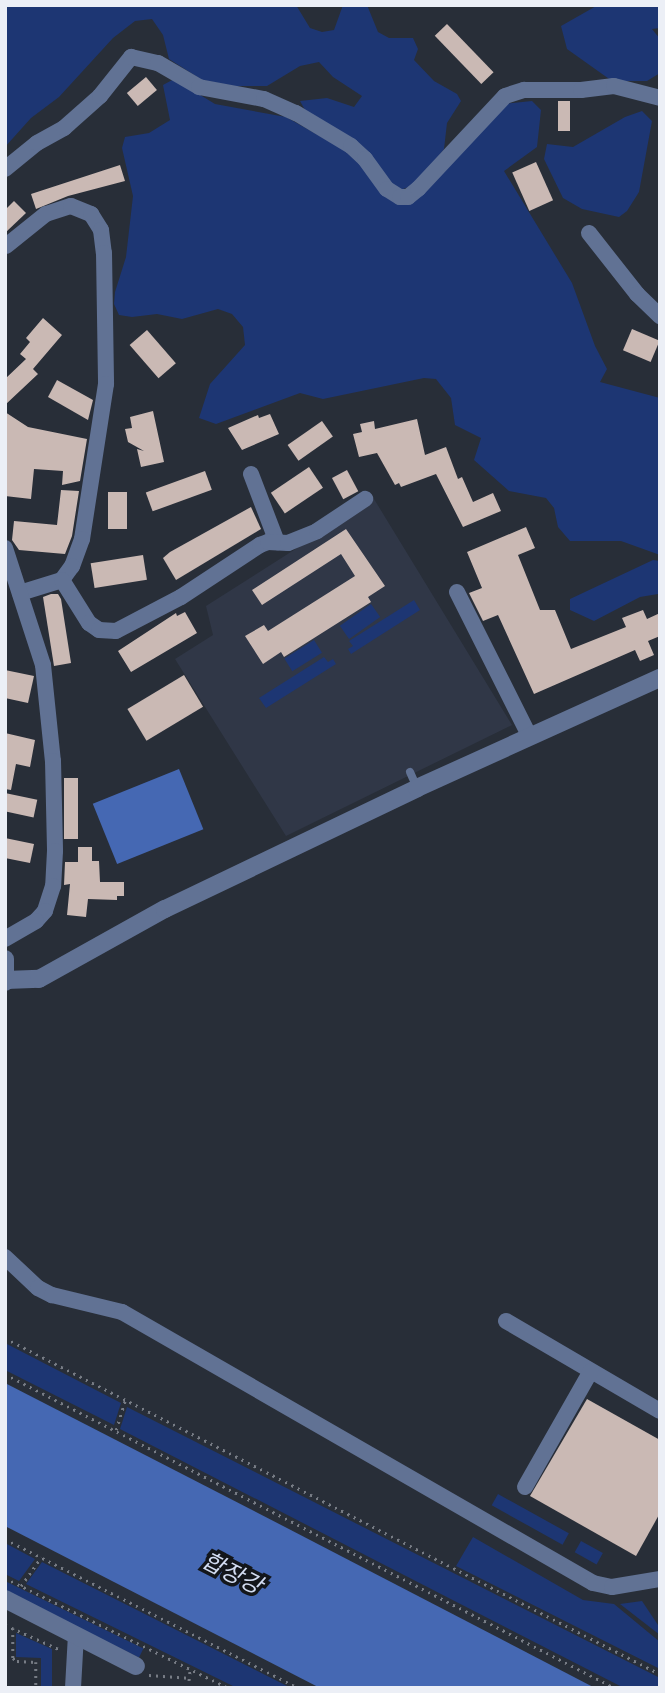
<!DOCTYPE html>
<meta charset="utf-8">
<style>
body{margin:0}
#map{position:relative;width:665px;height:1693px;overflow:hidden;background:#282e38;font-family:"Titillium Web","Noto Sans KR",sans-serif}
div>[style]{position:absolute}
.built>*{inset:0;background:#303747}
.green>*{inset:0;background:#1d3673;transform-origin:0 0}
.water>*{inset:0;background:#4568b3;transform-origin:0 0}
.building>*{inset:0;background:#cab9b4;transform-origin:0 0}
.path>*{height:2.5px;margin-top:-1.25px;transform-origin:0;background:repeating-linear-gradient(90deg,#777c85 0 2px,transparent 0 7px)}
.service>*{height:8px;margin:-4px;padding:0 4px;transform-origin:4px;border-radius:4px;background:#617294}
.minor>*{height:16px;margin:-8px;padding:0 8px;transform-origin:8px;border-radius:8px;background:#617294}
.tertiary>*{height:18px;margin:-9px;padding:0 9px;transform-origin:9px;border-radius:9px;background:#617294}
span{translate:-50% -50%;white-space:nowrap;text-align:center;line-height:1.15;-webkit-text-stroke:7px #13161b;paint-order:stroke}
.water-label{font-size:23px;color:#d2dcf1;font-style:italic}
.frame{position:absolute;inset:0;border:7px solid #eceff6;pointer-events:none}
</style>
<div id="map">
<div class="built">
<i style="clip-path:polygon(374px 499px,512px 725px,286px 836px,175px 659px,213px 635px,206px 606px)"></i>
</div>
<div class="green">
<i style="clip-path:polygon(5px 5px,296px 5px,310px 28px,322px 32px,334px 30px,343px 5px,367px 5px,378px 32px,389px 38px,413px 38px,418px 49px,414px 60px,434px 81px,457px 94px,461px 101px,447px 123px,444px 149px,418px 184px,400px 190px,305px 110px,300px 101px,327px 98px,354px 107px,362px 96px,333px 77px,319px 62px,300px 66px,267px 86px,234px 86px,202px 80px,169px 59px,163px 35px,152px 19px,135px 21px,113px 38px,59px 97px,31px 118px,5px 147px)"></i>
<i style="clip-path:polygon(598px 5px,660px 5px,660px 28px,652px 29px,660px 39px,660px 73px,647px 81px,612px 81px,567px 49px,561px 26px)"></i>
<i style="clip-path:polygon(174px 79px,215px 104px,286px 117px,341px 148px,359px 162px,396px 204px,409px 205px,503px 104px,532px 101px,541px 110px,537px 147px,504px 171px,572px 283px,595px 346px,607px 369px,600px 382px,660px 398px,660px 555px,621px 541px,570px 541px,558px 527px,554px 508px,546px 498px,509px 491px,474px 460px,481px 438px,455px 425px,451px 398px,436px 379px,424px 378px,323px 399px,300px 393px,216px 424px,199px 418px,210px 384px,245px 345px,243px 327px,232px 314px,218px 309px,182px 319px,157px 314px,132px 317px,119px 315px,114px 304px,115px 292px,126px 257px,133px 196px,122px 148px,125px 137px,149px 133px,170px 120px,163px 85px)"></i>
<i style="clip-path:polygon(642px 111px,652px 121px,639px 192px,627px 211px,619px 217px,582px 209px,563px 198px,544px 159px,547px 144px,573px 147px,625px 117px)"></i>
<i style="clip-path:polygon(653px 560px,660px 561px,658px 594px,640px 597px,594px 621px,570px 610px,570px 599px)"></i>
<i style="clip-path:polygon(414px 600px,420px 610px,351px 654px,348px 649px,353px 646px,349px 641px)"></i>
<i style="left:371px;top:604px;width:16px;height:38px;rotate:55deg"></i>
<i style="left:314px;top:640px;width:15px;height:35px;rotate:58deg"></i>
<i style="clip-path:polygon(324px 657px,328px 662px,333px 659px,336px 664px,266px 708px,259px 698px)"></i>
<i style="clip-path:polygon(5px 1343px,121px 1403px,114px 1425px,5px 1370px)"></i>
<i style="clip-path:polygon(127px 1407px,660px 1678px,660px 1688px,624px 1688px,120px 1429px)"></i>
<i style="left:498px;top:1494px;width:81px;height:13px;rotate:29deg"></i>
<i style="clip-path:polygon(473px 1537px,583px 1600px,614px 1604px,660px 1642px,660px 1669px,456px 1566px)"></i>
<i style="left:581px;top:1541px;width:25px;height:13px;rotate:29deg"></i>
<i style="clip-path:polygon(5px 1543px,35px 1559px,19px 1581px,5px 1574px)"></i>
<i style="clip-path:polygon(42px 1562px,291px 1688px,237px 1688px,26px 1584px)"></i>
<i style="left:5px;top:1581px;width:154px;height:10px;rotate:26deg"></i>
<i style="clip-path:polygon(642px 1601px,658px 1625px,660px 1635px,620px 1604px)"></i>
<i style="clip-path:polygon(16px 1633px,52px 1649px,52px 1688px,41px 1688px,41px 1658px,16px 1657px)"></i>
</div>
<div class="water">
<i style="left:179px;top:769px;width:65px;height:93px;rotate:68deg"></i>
<i style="clip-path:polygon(5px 1383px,285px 1527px,595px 1688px,320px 1688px,5px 1526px)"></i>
</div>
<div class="building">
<i style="left:447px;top:24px;width:67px;height:17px;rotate:46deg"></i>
<i style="left:146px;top:77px;width:17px;height:25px;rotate:50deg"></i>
<i style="left:558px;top:101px;width:12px;height:30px"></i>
<i style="left:536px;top:162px;width:42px;height:26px;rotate:66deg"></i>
<i style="clip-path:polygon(120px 165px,125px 181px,68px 196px,36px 209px,31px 194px)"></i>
<i style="clip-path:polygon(14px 201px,26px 213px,5px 233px,5px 210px)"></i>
<i style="clip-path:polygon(43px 318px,62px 335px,33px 369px,38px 374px,5px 405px,5px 379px,26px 359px,20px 354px,30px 342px,26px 338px)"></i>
<i style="left:632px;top:329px;width:30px;height:23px;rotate:23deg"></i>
<i style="left:147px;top:330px;width:44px;height:23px;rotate:49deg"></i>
<i style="clip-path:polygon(57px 380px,93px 400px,88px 420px,48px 397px)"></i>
<i style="clip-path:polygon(153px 411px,164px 462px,141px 467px,137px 449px,144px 451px,128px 442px,125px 429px,132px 428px,130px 417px)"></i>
<i style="clip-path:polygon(5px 412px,28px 427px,87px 439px,80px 481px,62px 485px,63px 471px,34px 469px,31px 499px,5px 496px)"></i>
<i style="clip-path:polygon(270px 414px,279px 434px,242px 450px,228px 428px,258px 415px,259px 418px)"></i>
<i style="clip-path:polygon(417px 419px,425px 455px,446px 447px,458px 479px,462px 477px,473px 502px,493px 493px,501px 511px,463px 527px,436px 474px,401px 487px,399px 483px,395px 485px,377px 453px,359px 457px,353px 434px,362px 432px,360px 424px,374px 421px,375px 429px)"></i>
<i style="left:322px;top:421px;width:19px;height:42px;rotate:55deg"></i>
<i style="left:309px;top:467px;width:25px;height:46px;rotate:56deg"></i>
<i style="left:347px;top:470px;width:24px;height:17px;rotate:62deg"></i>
<i style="left:205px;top:471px;width:20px;height:63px;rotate:70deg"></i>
<i style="clip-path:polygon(61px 490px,79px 491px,72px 536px,65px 554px,19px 550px,12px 540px,14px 521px,57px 525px)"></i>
<i style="left:108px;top:492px;width:19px;height:37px"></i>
<i style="clip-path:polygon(251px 507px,261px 529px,176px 580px,163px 558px,170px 552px)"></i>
<i style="clip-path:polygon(526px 527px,535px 548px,518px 555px,540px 610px,555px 610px,571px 649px,626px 627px,622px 618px,643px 610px,647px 619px,660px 613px,660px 636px,648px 641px,654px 655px,640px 661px,635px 650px,534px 694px,498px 615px,483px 621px,469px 593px,482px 588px,467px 552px)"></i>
<i style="clip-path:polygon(346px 529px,385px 586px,368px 597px,371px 602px,284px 657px,281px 652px,263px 664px,245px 636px,264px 625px,268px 631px,355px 576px,341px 554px,262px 605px,252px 590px)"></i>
<i style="left:143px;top:555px;width:25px;height:53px;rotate:81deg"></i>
<i style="clip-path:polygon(51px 594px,58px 594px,61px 599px,71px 663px,54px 666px,43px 597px)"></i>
<i style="clip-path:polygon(185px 612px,197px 633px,131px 672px,118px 651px,176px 613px,177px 616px)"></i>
<i style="clip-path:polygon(5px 670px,34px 676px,28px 703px,5px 698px)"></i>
<i style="left:184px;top:675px;width:37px;height:66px;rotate:59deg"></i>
<i style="clip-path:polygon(5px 733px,35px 740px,30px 767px,16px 764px,11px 790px,5px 789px)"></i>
<i style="left:64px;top:778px;width:14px;height:61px"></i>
<i style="left:5px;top:793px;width:33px;height:18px;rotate:12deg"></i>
<i style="clip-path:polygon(5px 838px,34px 844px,30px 863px,5px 858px)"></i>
<i style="clip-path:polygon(78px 847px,92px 847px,92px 861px,99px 861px,100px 882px,124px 882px,124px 896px,117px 896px,117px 900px,88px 899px,86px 917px,67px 915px,70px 884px,64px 885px,65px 862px,78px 862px)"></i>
<i style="clip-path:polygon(587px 1399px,660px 1440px,660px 1513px,636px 1556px,530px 1496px)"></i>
</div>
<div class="path">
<i style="left:5px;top:1338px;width:736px;rotate:27.16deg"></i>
<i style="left:5px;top:1374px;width:686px;rotate:27.24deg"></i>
<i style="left:116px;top:1430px;width:31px;rotate:-73deg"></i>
<i style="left:5px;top:1539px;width:330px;rotate:26.9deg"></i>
<i style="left:5px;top:1578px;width:250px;rotate:26.2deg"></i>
<i style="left:21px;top:1586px;width:35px;rotate:-55deg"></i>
<i style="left:5px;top:1625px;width:61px;rotate:24.1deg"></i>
<i style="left:13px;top:1628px;width:30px;rotate:90deg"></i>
<i style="left:13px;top:1658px;width:5px;rotate:37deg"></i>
<i style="left:17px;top:1661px;width:19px;rotate:3deg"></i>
<i style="left:36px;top:1662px;width:26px;rotate:90deg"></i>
<i style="left:149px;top:1675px;width:39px;rotate:4deg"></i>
<i style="left:188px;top:1688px;width:19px;rotate:-84deg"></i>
</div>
<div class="service">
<i style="left:410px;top:772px;width:17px;rotate:66deg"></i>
</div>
<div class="minor">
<i style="left:5px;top:169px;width:41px;rotate:-39.1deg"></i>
<i style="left:37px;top:143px;width:31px;rotate:-29deg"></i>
<i style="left:64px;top:128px;width:48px;rotate:-41.6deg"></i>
<i style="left:100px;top:96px;width:50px;rotate:-51.5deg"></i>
<i style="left:131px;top:57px;width:28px;rotate:13deg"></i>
<i style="left:158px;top:63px;width:48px;rotate:30.3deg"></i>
<i style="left:199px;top:87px;width:66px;rotate:10.5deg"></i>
<i style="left:264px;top:99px;width:35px;rotate:24deg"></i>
<i style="left:296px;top:113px;width:64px;rotate:31deg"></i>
<i style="left:351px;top:146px;width:19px;rotate:43deg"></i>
<i style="left:365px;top:159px;width:37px;rotate:54deg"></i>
<i style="left:387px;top:189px;width:15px;rotate:32deg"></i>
<i style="left:400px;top:197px;width:8px"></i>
<i style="left:408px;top:197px;width:13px;rotate:-39deg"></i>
<i style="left:418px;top:189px;width:127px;rotate:-46.9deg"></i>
<i style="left:505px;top:96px;width:20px;rotate:-18deg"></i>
<i style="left:524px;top:90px;width:57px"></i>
<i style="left:581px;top:90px;width:33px;rotate:-7deg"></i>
<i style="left:614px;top:86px;width:48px;rotate:14.6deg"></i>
<i style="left:589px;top:233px;width:78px;rotate:51.8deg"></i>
<i style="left:637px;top:294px;width:32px;rotate:44deg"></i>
<i style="left:6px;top:246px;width:51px;rotate:-38.7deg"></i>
<i style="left:46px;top:214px;width:26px;rotate:-18deg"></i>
<i style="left:71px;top:206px;width:22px;rotate:22deg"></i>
<i style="left:91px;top:214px;width:19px;rotate:58deg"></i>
<i style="left:101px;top:230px;width:23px;rotate:83deg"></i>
<i style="left:104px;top:253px;width:131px;rotate:89.1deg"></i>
<i style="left:106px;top:384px;width:157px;rotate:98.8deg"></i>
<i style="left:82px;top:539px;width:29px;rotate:110deg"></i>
<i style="left:72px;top:566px;width:17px;rotate:126deg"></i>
<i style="left:62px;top:580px;width:44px;rotate:162.8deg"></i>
<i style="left:251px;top:474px;width:73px;rotate:69.1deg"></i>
<i style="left:5px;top:548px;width:123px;rotate:72deg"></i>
<i style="left:43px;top:665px;width:97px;rotate:84.1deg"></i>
<i style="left:53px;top:761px;width:90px;rotate:88.7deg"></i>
<i style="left:55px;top:851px;width:35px;rotate:93deg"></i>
<i style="left:53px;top:886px;width:26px;rotate:108deg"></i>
<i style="left:45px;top:911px;width:13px;rotate:132deg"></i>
<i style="left:36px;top:921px;width:36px;rotate:150deg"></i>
<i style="left:62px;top:580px;width:51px;rotate:57.9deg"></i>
<i style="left:89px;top:623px;width:12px;rotate:35deg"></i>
<i style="left:99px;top:630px;width:17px;rotate:3deg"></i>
<i style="left:116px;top:631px;width:73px;rotate:-27.6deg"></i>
<i style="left:181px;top:597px;width:95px;rotate:-33.4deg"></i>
<i style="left:260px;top:545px;width:9px;rotate:-21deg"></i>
<i style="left:268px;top:542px;width:20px;rotate:3deg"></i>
<i style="left:288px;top:543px;width:31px;rotate:-22deg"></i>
<i style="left:317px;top:531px;width:58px;rotate:-33.7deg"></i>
<i style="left:457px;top:592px;width:162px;rotate:63.3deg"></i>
<i style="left:5px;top:1257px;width:45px;rotate:43.2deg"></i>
<i style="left:38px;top:1288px;width:16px;rotate:27deg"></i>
<i style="left:52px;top:1295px;width:72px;rotate:13.7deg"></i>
<i style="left:122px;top:1312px;width:543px;rotate:29.91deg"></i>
<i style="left:593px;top:1583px;width:19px;rotate:12deg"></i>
<i style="left:612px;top:1587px;width:49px;rotate:-9.5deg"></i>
<i style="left:506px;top:1321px;width:178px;rotate:30.3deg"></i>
<i style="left:525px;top:1487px;width:133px;rotate:-60.4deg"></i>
<i style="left:73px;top:1688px;width:53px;rotate:-86.8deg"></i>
</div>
<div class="tertiary">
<i style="left:5px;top:959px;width:23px;rotate:90deg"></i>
<i style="left:6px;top:980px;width:33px;rotate:-2deg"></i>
<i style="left:39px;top:979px;width:144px;rotate:-29.1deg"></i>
<i style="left:165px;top:909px;width:280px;rotate:-25.6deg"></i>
<i style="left:417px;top:788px;width:267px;rotate:-24.4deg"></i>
<i style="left:5px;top:1599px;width:147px;rotate:27.1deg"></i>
</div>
<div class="water-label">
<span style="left:232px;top:1573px;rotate:27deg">합장강</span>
</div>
<div class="frame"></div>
</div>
